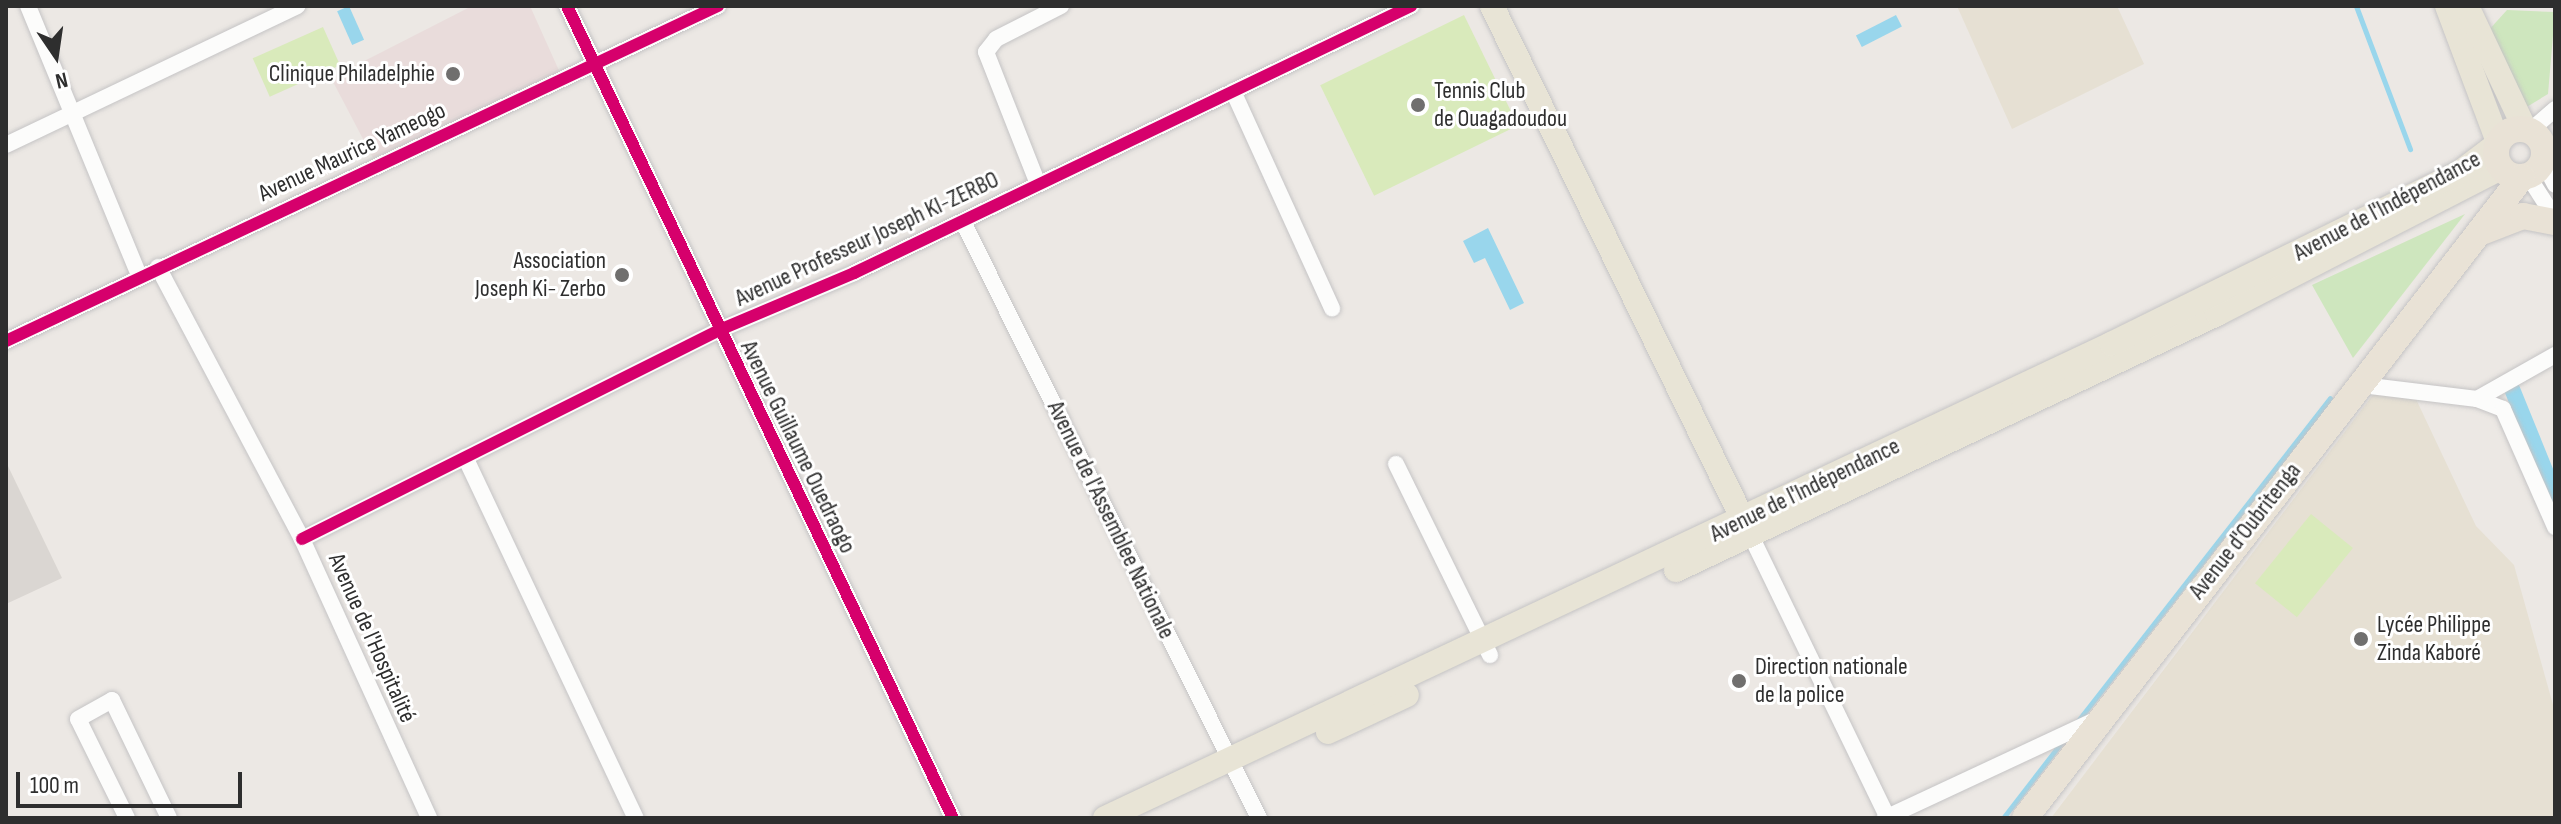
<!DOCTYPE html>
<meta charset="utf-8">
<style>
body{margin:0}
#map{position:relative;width:2561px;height:824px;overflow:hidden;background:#ece8e4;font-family:"Sofia Sans Condensed",sans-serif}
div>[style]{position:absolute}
.education>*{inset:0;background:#e6e0d3}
.medical>*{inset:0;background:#e9dcdb}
.green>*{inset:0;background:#cee6be}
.pitch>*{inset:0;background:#d9eabb;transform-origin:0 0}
.plaza>*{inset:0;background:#dad6d2}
.water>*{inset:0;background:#99d6ec;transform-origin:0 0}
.stream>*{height:5px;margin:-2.5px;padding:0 2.5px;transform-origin:2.5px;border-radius:2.5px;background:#99d6ec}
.canal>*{height:16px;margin:-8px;padding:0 8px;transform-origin:8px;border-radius:8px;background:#99d6ec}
.roads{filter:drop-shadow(0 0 2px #c5c4c5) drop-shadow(0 0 2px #c5c4c5)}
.minor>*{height:16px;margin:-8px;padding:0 8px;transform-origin:8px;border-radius:8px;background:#fcfcfb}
.primary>*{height:24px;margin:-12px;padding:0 12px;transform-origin:12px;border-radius:12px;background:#e8e4d6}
.trunk>*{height:26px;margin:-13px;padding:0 13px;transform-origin:13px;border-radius:13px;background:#e9e2d6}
.trunk>.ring{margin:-13px;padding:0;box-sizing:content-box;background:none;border:26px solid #e9e2d6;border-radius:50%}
.cycleway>*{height:12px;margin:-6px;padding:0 6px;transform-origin:6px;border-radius:6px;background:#d6006c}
.dots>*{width:22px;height:22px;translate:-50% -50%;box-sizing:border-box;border:4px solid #fff;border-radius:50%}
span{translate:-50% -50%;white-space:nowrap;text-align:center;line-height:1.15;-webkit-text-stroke:6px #fff;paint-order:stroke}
.poi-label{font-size:24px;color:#2e2e2e}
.right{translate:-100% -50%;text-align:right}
.left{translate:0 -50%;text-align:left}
.street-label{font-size:24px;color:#2e2e2e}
.frame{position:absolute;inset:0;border:8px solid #2e2e2e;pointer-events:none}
.north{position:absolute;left:16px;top:16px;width:80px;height:80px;-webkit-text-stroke:6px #fff;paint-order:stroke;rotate:167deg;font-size:22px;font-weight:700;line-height:32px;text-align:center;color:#2e2e2e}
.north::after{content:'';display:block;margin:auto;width:28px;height:36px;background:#2e2e2e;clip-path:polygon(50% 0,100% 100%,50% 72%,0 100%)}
.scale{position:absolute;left:16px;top:772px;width:226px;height:36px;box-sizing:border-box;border:4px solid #2e2e2e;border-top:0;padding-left:10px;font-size:24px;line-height:28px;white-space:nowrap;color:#2e2e2e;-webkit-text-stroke:6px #fff;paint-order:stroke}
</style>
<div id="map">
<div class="education">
<i style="clip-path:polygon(1957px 6px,2117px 6px,2144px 64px,2012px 129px)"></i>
<i style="clip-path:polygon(2375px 392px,2415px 397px,2476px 526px,2514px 565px,2555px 712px,2555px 818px,2051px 818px)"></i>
</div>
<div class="medical">
<i style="clip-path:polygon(472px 6px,530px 6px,561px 75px,373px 158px,331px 78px)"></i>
</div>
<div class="green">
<i style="clip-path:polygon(2507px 10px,2555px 12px,2548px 94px,2525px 108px,2487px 32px)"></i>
<i style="clip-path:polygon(2465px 214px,2353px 358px,2312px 285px)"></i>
</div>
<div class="pitch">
<i style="left:1464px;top:15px;width:123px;height:160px;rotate:64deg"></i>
<i style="left:323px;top:27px;width:42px;height:77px;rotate:66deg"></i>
<i style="left:2311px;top:514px;width:54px;height:89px;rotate:39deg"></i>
</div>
<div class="plaza">
<i style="clip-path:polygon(6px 462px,62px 578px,6px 604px)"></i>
</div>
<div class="water">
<i style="left:349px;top:6px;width:37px;height:13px;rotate:66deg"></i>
<i style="left:1896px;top:15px;width:13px;height:45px;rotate:63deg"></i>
<i style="clip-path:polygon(1488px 228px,1524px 303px,1510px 310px,1485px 258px,1474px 263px,1463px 241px)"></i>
</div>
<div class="stream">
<i style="left:2356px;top:6px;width:153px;rotate:69.3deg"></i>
<i style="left:2077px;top:722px;width:411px;rotate:-52deg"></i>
<i style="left:2003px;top:818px;width:95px;rotate:-52.3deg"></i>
</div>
<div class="canal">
<i style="left:2512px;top:389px;width:114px;rotate:67.9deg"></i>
</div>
<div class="roads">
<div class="minor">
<i style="left:28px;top:6px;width:291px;rotate:67.6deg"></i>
<i style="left:567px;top:6px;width:899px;rotate:64.58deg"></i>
<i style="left:1233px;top:91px;width:239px;rotate:65.5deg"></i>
<i style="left:2531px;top:130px;width:32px;rotate:-41deg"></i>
<i style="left:6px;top:145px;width:323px;rotate:-25.5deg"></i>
<i style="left:2543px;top:162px;width:26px;rotate:62deg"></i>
<i style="left:2528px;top:176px;width:50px;rotate:57.3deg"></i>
<i style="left:1038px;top:184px;width:142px;rotate:-111.5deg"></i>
<i style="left:986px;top:52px;width:16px;rotate:-52deg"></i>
<i style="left:996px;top:39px;width:73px;rotate:-26.9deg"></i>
<i style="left:963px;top:222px;width:665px;rotate:63.59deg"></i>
<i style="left:158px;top:267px;width:308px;rotate:62.1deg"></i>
<i style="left:302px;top:539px;width:307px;rotate:65.5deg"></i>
<i style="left:6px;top:341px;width:787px;rotate:-25.2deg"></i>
<i style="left:2362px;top:385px;width:116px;rotate:6.9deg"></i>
<i style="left:2477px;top:399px;width:90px;rotate:-29.4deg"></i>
<i style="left:2477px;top:399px;width:28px;rotate:21deg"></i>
<i style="left:2503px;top:409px;width:129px;rotate:66.2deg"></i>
<i style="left:465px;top:457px;width:399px;rotate:64.7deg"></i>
<i style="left:1396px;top:464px;width:213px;rotate:63.8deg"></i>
<i style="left:1751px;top:536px;width:314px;rotate:64.1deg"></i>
<i style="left:302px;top:539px;width:464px;rotate:-26.6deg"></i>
<i style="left:717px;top:331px;width:149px;rotate:-22.9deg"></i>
<i style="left:854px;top:273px;width:618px;rotate:-25.61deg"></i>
<i style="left:127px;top:818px;width:110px;rotate:-116.3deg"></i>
<i style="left:78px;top:719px;width:39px;rotate:-29deg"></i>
<i style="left:112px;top:700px;width:131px;rotate:64.2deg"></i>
<i style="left:1885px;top:818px;width:234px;rotate:-25deg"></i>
</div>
<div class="primary">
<i style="left:1492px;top:6px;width:588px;rotate:63.96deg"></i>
<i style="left:2447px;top:6px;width:145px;rotate:69.4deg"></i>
<i style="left:2467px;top:6px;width:136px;rotate:64.8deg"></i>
<i style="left:1676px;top:570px;width:599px;rotate:-25.32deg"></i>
<i style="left:2217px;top:314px;width:319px;rotate:-27.2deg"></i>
<i style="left:1328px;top:732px;width:87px;rotate:-25.1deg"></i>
<i style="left:1105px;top:818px;width:1112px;rotate:-25.23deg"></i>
<i style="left:2111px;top:344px;width:388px;rotate:-26.2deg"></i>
<i style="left:2459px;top:173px;width:46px;rotate:-37.1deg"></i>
</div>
<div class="trunk">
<i class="ring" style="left:2496px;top:129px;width:22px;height:22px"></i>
<i style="left:2484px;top:231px;width:42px;rotate:-21deg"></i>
<i style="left:2523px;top:216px;width:33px;rotate:11deg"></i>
<i style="left:2025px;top:818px;width:811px;rotate:-52.21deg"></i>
</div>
</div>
<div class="cycleway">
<i style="left:567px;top:6px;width:899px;rotate:64.58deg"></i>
<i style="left:6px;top:341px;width:787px;rotate:-25.2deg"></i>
<i style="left:302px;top:539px;width:464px;rotate:-26.6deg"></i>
<i style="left:717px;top:331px;width:149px;rotate:-22.9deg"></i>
<i style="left:854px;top:273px;width:618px;rotate:-25.61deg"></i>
</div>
<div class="dots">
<i style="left:453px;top:74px;background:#706f6e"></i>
<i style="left:1418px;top:105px;background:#706f6e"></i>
<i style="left:622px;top:275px;background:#706f6e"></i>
<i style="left:2361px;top:639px;background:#706f6e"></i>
<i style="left:1739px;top:681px;background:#706f6e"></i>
</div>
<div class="poi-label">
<span class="right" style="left:435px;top:74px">Clinique Philadelphie</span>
<span class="left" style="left:1434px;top:105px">Tennis Club<br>de Ouagadoudou</span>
<span class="right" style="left:606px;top:275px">Association<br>Joseph Ki- Zerbo</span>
<span class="left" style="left:2377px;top:639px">Lycée Philippe<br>Zinda Kaboré</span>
<span class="left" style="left:1755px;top:681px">Direction nationale<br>de la police</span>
</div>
<div class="street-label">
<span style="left:352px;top:152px;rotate:-25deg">Avenue Maurice Yameogo</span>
<span style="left:2387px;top:206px;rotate:-28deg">Avenue de l'Indépendance</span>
<span style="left:867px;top:239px;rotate:-25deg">Avenue Professeur Joseph KI-ZERBO</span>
<span style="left:798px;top:447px;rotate:64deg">Avenue Guillaume Ouedraogo</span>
<span style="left:1805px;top:490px;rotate:-26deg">Avenue de l'Indépendance</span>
<span style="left:1111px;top:520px;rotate:64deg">Avenue de l'Assemblee Nationale</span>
<span style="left:2245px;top:531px;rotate:-52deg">Avenue d'Oubritenga</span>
<span style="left:372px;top:638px;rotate:66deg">Avenue de l'Hospitalité</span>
</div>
<div class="frame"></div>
<div class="north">N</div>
<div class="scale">100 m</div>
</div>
